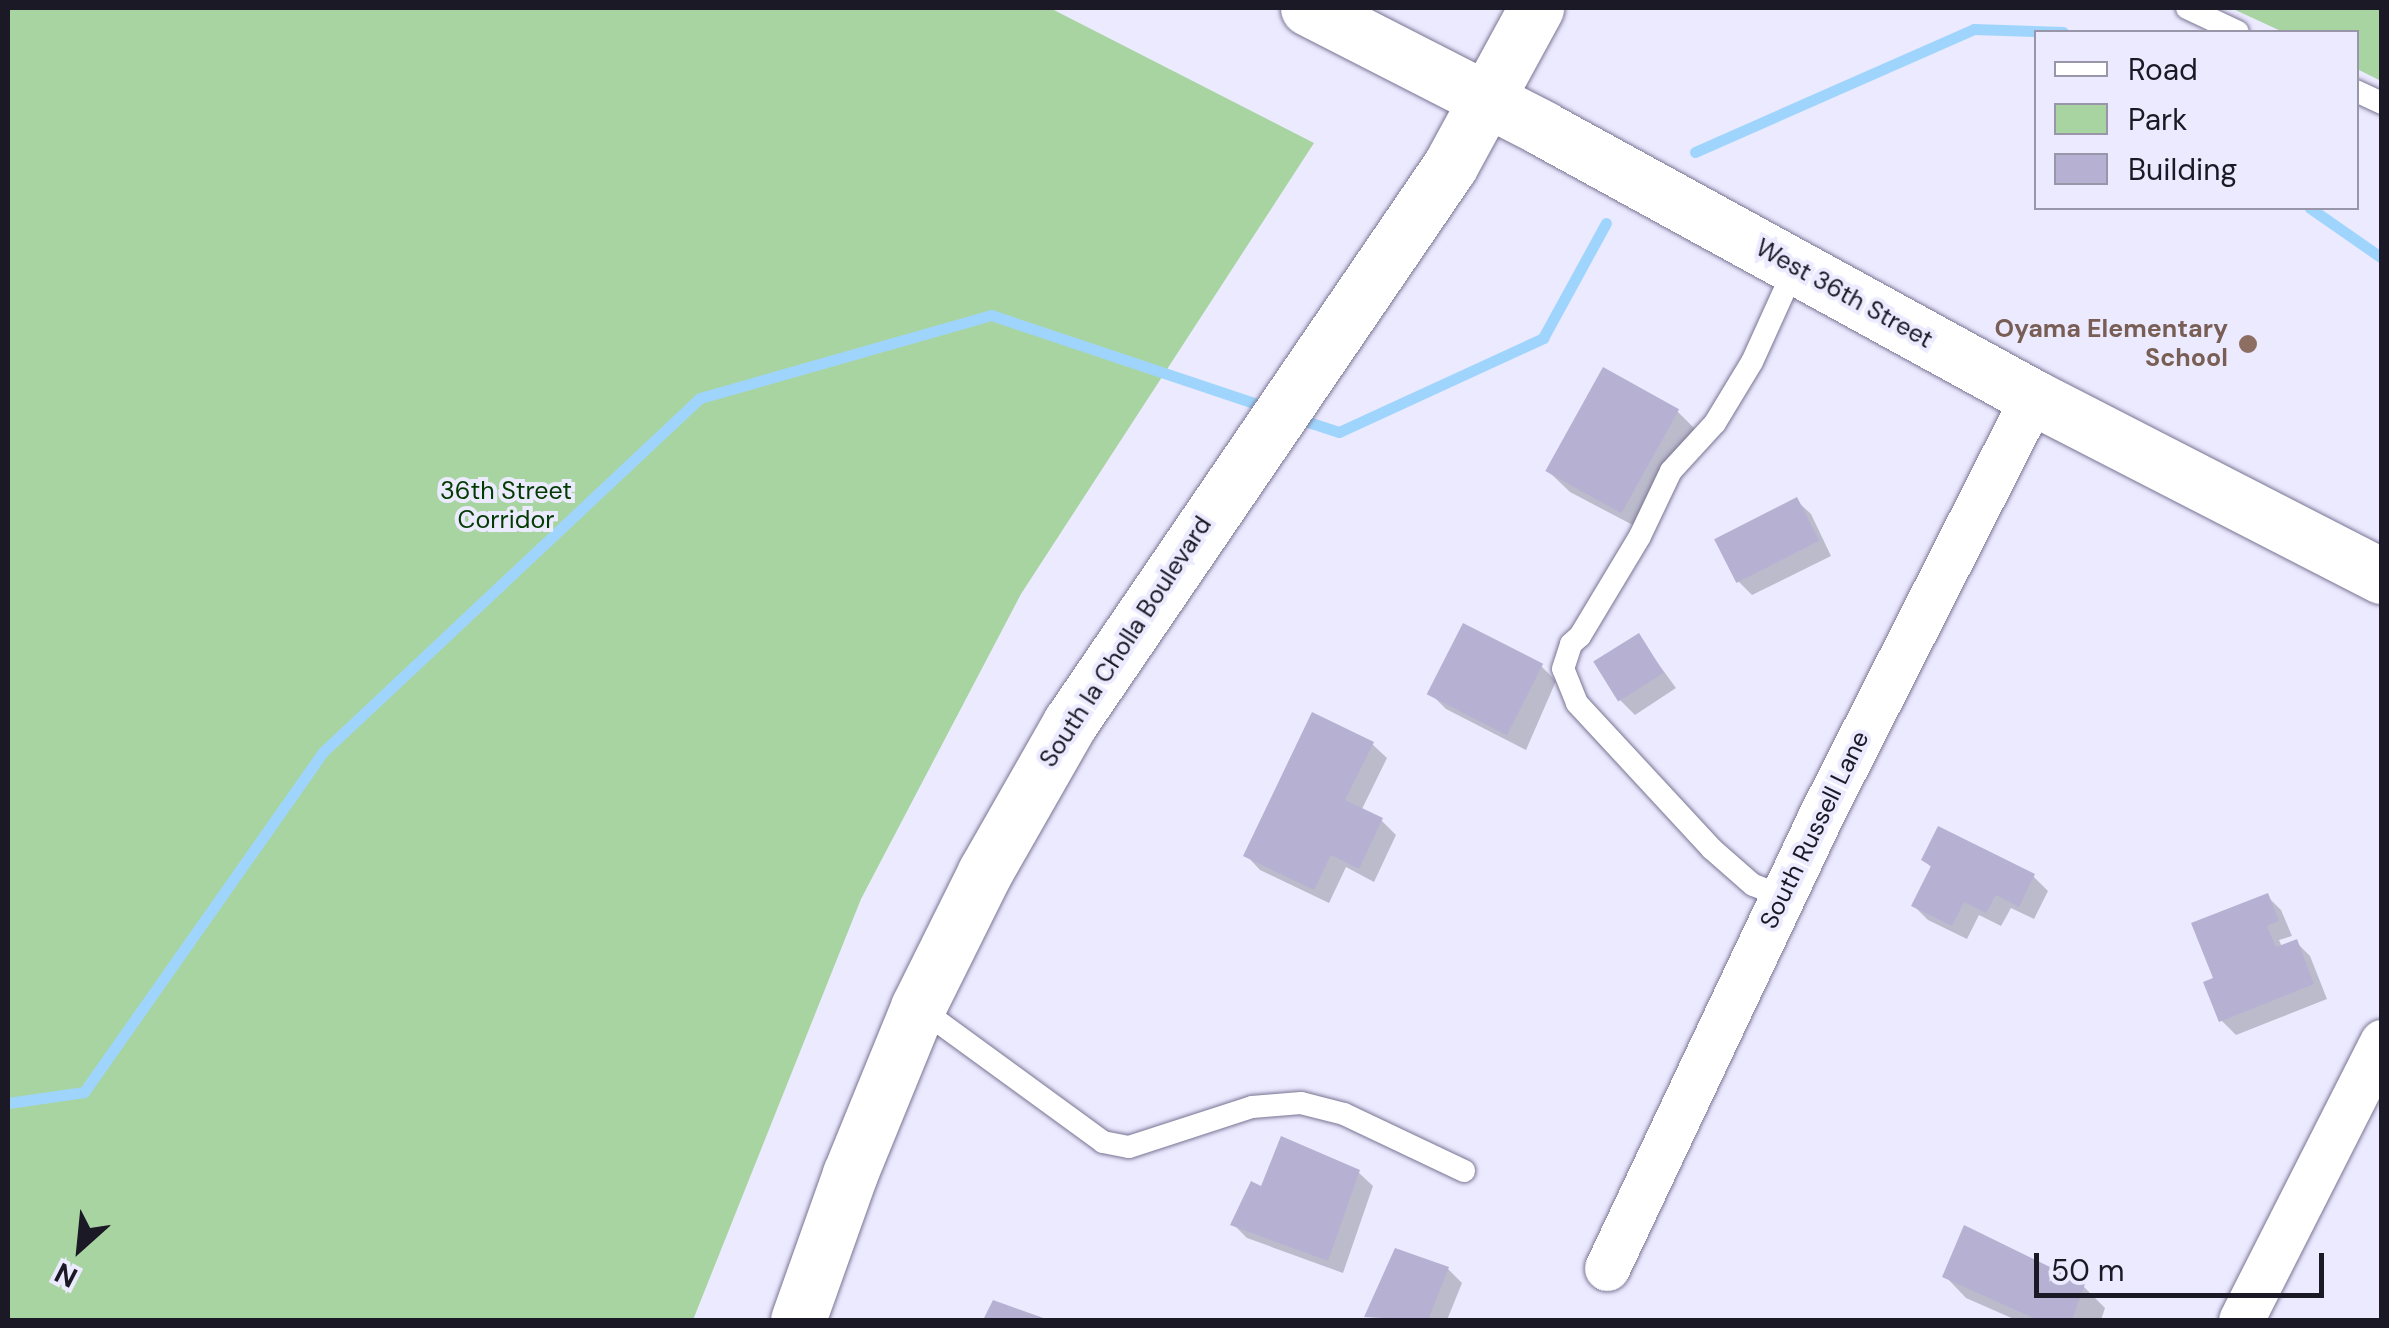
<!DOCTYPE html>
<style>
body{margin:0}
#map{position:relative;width:2389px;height:1328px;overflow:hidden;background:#eceaff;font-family:"DM Sans",sans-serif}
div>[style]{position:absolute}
.green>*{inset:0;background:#a8d4a2}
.shadow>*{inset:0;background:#0003}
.stream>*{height:11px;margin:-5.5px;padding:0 5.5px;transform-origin:5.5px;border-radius:5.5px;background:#9fd5fd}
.building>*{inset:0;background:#b6b1d2;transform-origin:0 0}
.roads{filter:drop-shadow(0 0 2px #797493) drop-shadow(0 0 2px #797493)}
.service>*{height:22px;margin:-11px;padding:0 11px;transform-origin:11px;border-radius:11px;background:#fff}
.minor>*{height:45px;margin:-22.5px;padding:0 22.5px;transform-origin:22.5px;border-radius:22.5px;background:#fff}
.tertiary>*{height:55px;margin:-27.5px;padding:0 27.5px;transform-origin:27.5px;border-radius:27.5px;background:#fff}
.secondary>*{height:55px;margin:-27.5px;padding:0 27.5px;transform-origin:27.5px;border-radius:27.5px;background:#fff}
.dots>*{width:28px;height:28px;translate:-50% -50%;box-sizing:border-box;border:5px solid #eceaff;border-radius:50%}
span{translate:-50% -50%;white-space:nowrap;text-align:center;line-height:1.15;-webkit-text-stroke:8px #eceaff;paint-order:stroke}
.street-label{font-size:25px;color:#1b1925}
.education-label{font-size:25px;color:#785e54;font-weight:700}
.right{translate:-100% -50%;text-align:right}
.park-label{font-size:25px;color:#033a00}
.frame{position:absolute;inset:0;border:10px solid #1b1925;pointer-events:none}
.legend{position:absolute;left:2034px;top:30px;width:325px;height:180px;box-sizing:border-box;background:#eceaff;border:2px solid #9896a8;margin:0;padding:12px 18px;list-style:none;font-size:30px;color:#1b1925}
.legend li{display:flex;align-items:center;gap:20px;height:50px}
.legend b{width:50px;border:2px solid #9896a8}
.north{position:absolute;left:30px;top:1198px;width:100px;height:100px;-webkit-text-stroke:8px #eceaff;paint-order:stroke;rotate:207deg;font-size:28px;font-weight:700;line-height:40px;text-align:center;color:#1b1925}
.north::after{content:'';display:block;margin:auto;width:35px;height:45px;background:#1b1925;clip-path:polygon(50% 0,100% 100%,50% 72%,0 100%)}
.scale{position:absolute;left:2034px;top:1253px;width:290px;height:45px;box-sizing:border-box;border:5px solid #1b1925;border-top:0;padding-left:12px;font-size:30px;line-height:35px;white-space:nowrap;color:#1b1925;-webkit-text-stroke:8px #eceaff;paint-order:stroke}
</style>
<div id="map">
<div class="green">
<i style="clip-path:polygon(8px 8px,1050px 8px,1314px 143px,1021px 594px,861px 899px,693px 1320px,8px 1320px)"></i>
<i style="clip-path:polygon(2231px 8px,2381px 8px,2381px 81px,2357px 69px,2356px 32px,2283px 32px)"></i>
</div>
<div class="shadow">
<i style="clip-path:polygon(1677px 411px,1699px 433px,1646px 532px,1570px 492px,1548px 471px)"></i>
<i style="clip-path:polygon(1796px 500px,1811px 514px,1831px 556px,1752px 595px,1737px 580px)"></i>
<i style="clip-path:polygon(1638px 636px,1676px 688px,1635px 715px,1620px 700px)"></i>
<i style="clip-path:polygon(1541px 666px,1556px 681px,1526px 750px,1446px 709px,1431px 694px)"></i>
<i style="clip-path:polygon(1372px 744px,1387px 758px,1361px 811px,1382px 821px,1396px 835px,1374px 882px,1346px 867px,1329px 903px,1260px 870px,1246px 855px)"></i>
<i style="clip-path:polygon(1939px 829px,2034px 877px,2048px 891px,2034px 919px,2011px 908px,2001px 926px,1979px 915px,1967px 939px,1928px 920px,1914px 906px,1933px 869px,1924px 860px)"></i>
<i style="clip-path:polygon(2267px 896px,2281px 910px,2292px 936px,2279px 940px,2282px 947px,2296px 942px,2310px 956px,2327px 999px,2236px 1035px,2221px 1020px,2216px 979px)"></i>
<i style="clip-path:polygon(1358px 1172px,1373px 1186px,1343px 1273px,1247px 1238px,1233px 1224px,1262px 1190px)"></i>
<i style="clip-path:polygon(1448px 1269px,1462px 1283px,1447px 1320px,1367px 1317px)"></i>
<i style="clip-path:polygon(1945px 1276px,2083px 1286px,2105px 1308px,2101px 1320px,2016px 1320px,1966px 1298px)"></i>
</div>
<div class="stream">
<i style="left:1695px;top:152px;width:305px;rotate:-23.8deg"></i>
<i style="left:1974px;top:29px;width:89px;rotate:1.9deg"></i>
<i style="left:2310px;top:208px;width:88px;rotate:34.8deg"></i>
<i style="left:1296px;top:418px;width:45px;rotate:18deg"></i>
<i style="left:1339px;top:432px;width:225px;rotate:-24.7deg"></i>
<i style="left:1543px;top:338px;width:131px;rotate:-61.3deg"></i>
<i style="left:8px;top:1103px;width:77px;rotate:-8.2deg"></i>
<i style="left:84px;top:1092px;width:416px;rotate:-54.9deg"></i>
<i style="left:323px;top:752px;width:517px;rotate:-43.2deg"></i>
<i style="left:700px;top:398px;width:303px;rotate:-15.9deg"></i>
<i style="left:991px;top:315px;width:293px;rotate:18.5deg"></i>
</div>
<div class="building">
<i style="left:1603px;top:367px;width:87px;height:119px;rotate:29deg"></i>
<i style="left:1797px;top:497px;width:49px;height:93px;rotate:63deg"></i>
<i style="left:1463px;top:623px;width:90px;height:80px;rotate:27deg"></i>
<i style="left:1639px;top:633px;width:47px;height:54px;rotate:58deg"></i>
<i style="clip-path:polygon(1312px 712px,1374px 742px,1345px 800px,1383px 818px,1359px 869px,1331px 855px,1314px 890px,1243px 856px)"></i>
<i style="clip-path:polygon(1938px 826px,2035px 874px,2019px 907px,1996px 895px,1986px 913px,1964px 902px,1952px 926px,1911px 906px,1931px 866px,1921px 860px)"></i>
<i style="clip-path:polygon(2268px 893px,2279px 921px,2267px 926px,2276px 947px,2297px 939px,2314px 984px,2219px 1022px,2203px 982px,2213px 978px,2191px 923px)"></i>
<i style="clip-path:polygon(1281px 1136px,1360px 1170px,1328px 1261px,1230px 1225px,1251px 1181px,1261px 1186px)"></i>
<i style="clip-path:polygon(1964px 1225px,2085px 1284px,2072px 1320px,2038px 1320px,1942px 1277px)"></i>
<i style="clip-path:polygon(1395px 1248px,1449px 1267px,1428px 1320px,1364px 1317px)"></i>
<i style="clip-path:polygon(993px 1300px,1049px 1320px,983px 1320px)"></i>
</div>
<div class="roads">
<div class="service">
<i style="left:2187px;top:8px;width:56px;rotate:25.2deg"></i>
<i style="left:2356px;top:91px;width:29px;rotate:25deg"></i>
<i style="left:1782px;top:896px;width:31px;rotate:-159deg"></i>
<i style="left:1753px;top:885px;width:55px;rotate:-138.7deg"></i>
<i style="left:1712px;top:849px;width:199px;rotate:-132.8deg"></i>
<i style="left:1577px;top:703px;width:37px;rotate:-112deg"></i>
<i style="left:1563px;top:669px;width:26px;rotate:-72deg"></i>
<i style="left:1571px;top:644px;width:12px;rotate:-42deg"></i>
<i style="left:1580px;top:636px;width:117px;rotate:-59deg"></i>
<i style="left:1640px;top:536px;width:72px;rotate:-64.5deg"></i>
<i style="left:1671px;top:471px;width:65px;rotate:-47.5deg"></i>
<i style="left:1715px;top:423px;width:71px;rotate:-58.8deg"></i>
<i style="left:1752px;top:362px;width:104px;rotate:-65.6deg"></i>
<i style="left:918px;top:1007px;width:229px;rotate:36.1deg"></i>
<i style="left:1103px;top:1142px;width:26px;rotate:11deg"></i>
<i style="left:1129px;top:1147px;width:129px;rotate:-18deg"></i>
<i style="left:1252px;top:1107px;width:49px;rotate:-4.7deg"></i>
<i style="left:1301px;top:1103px;width:44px;rotate:14.3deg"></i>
<i style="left:1344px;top:1114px;width:133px;rotate:25.4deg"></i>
</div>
<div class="minor">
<i style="left:1607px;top:1268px;width:497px;rotate:-64.7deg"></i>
<i style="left:1819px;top:819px;width:473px;rotate:-63.1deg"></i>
<i style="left:2241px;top:1320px;width:312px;rotate:-63.1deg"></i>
</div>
<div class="tertiary">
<i style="left:1308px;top:8px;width:263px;rotate:27.1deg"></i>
<i style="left:1542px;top:128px;width:560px;rotate:28.72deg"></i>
<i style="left:2033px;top:397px;width:392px;rotate:27.2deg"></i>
</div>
<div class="secondary">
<i style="left:798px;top:1320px;width:155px;rotate:-70.4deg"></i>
<i style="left:850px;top:1174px;width:180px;rotate:-67.8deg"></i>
<i style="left:918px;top:1007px;width:151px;rotate:-63.6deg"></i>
<i style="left:985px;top:872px;width:172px;rotate:-60.3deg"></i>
<i style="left:1070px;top:723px;width:674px;rotate:-55.7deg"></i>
<i style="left:1450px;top:166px;width:180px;rotate:-61.4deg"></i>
</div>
</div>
<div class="dots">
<i style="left:2248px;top:344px;background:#8d6e63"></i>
</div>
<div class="street-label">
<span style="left:1844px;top:294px;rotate:29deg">West 36th Street</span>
<span style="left:1126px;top:642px;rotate:-57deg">South la Cholla Boulevard</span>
<span style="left:1815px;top:830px;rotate:-64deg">South Russell Lane</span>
</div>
<div class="education-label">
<span class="right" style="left:2228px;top:344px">Oyama Elementary<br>School</span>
</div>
<div class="park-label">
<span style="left:506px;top:506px">36th Street<br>Corridor</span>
</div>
<div class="frame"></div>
<ul class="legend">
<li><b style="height:12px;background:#fff"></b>Road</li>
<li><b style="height:28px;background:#a8d4a2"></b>Park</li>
<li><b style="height:28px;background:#b6b1d2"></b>Building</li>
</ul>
<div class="north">N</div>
<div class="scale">50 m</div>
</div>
